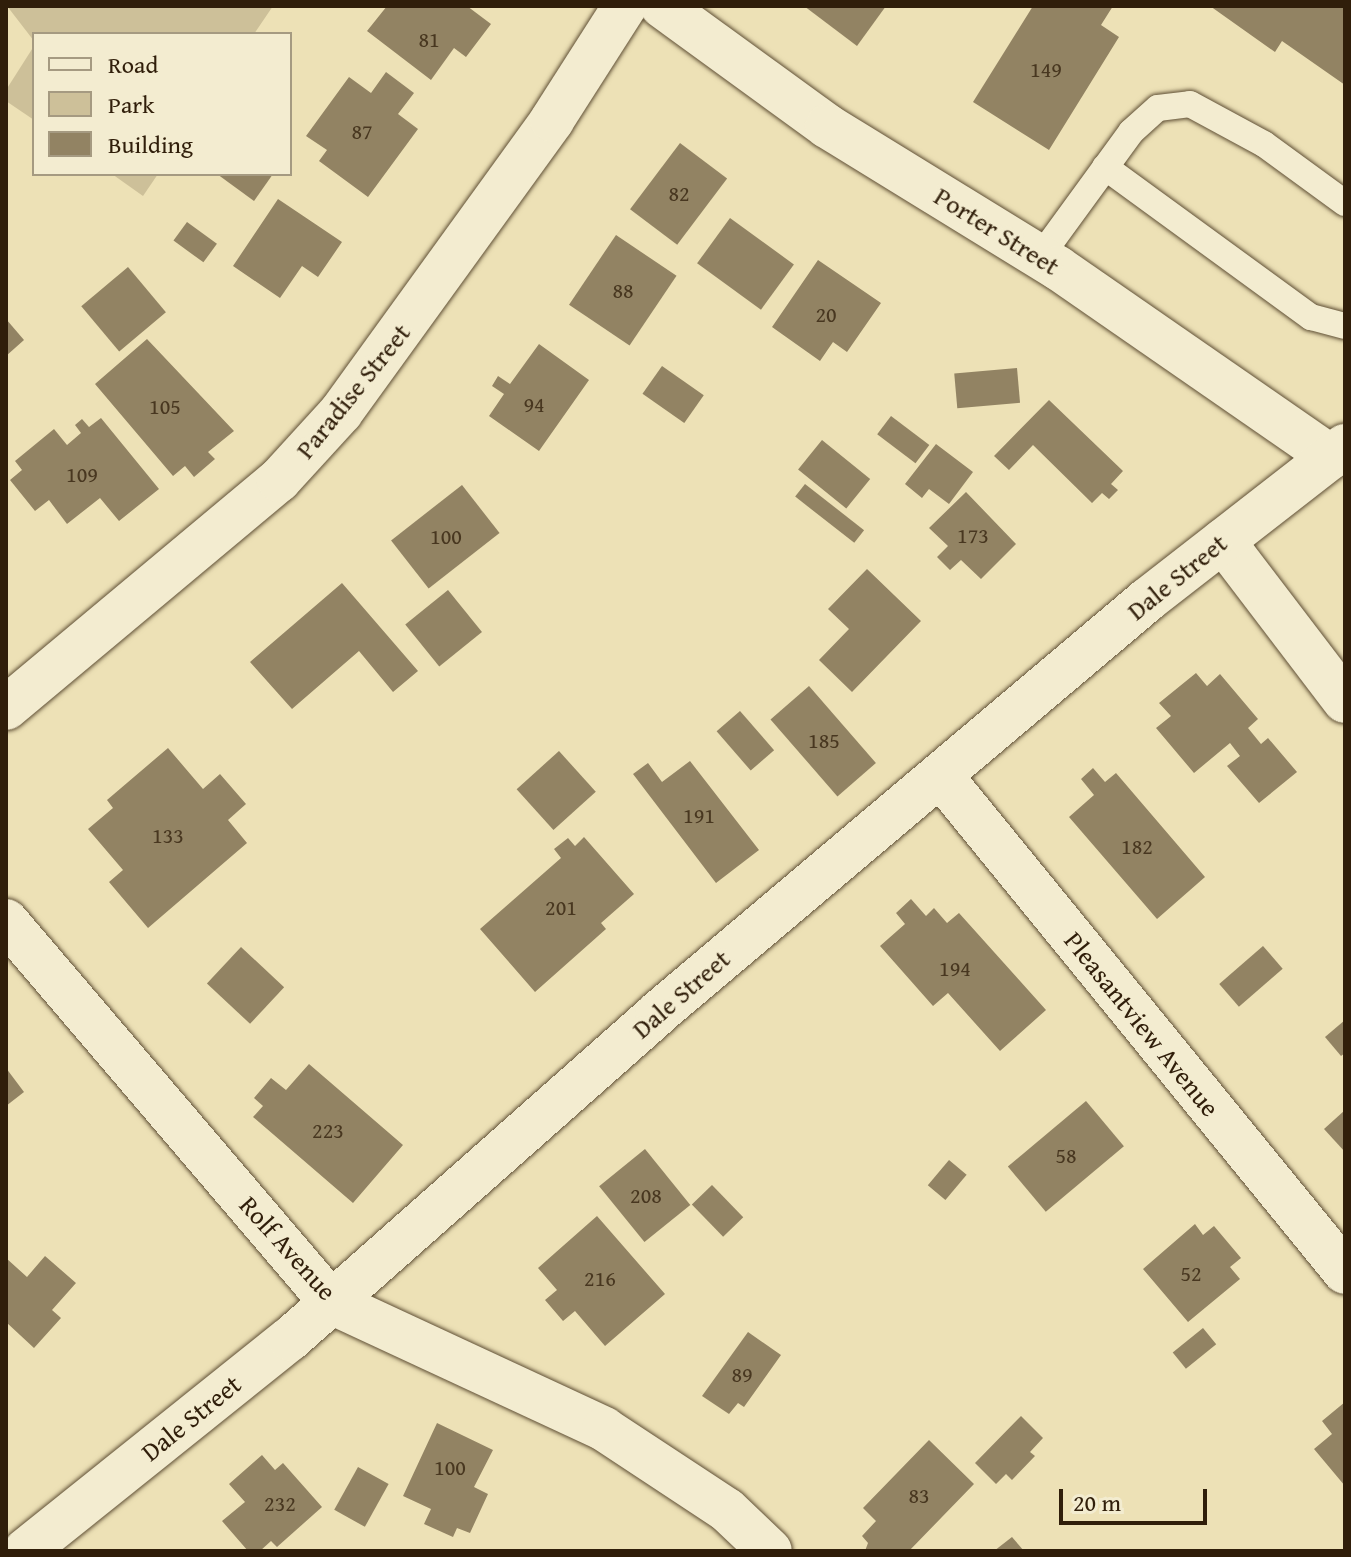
<!DOCTYPE html>
<style>
body{margin:0}
#map{position:relative;width:1351px;height:1557px;overflow:hidden;background:#ede1b6;font-family:"Gentium Book Plus",serif}
div>[style]{position:absolute}
.green>*{inset:0;background:#cdc099}
.building>*{inset:0;background:#928363;transform-origin:0 0}
.roads{filter:drop-shadow(0 0 2px #5f4f35) drop-shadow(0 0 2px #5f4f35)}
.service>*{height:26px;margin:-13px;padding:0 13px;transform-origin:13px;border-radius:13px;background:#f3ecd0}
.minor>*{height:44px;margin:-22px;padding:0 22px;transform-origin:22px;border-radius:22px;background:#f3ecd0}
.tertiary>*{height:44px;margin:-22px;padding:0 22px;transform-origin:22px;border-radius:22px;background:#f3ecd0}
span{translate:-50% -50%;white-space:nowrap;text-align:center;line-height:1.15;-webkit-text-stroke:8px #f3ecd0;paint-order:stroke}
.number-label{font-size:22px;color:#483720}
.number-label span{-webkit-text-stroke-width:0}
.street-label{font-size:26px;color:#301e0a}
.frame{position:absolute;inset:0;border:8px solid #301e0a;pointer-events:none}
.legend{position:absolute;left:32px;top:32px;width:260px;height:144px;box-sizing:border-box;background:#f3ecd0;border:2px solid #a59a81;margin:0;padding:10px 14px;list-style:none;font-size:24px;color:#301e0a}
.legend li{display:flex;align-items:center;gap:16px;height:40px}
.legend b{width:40px;border:2px solid #a59a81}
.scale{position:absolute;left:1059px;top:1489px;width:148px;height:36px;box-sizing:border-box;border:4px solid #301e0a;border-top:0;padding-left:10px;font-size:24px;line-height:28px;white-space:nowrap;color:#301e0a;-webkit-text-stroke:6px #f3ecd0;paint-order:stroke}
</style>
<div id="map">
<div class="green">
<i style="clip-path:polygon(7px 6px,273px 6px,254px 34px,34px 34px,34px 41px)"></i>
<i style="clip-path:polygon(34px 46px,34px 120px,6px 101px,6px 90px)"></i>
<i style="clip-path:polygon(112px 174px,158px 174px,143px 196px)"></i>
</div>
<div class="building">
<i style="clip-path:polygon(387px 6px,467px 6px,491px 24px,466px 57px,454px 48px,431px 80px,367px 31px)"></i>
<i style="clip-path:polygon(804px 6px,886px 6px,857px 46px)"></i>
<i style="clip-path:polygon(1033px 6px,1113px 6px,1101px 25px,1119px 37px,1049px 150px,973px 102px)"></i>
<i style="clip-path:polygon(1210px 6px,1345px 6px,1345px 85px,1282px 41px,1275px 52px)"></i>
<i style="clip-path:polygon(386px 72px,414px 93px,398px 114px,418px 129px,368px 197px,319px 161px,327px 150px,306px 136px,349px 77px,371px 93px)"></i>
<i style="left:680px;top:143px;width:59px;height:83px;rotate:37deg"></i>
<i style="clip-path:polygon(217px 174px,273px 174px,254px 201px)"></i>
<i style="clip-path:polygon(278px 199px,342px 242px,318px 277px,302px 266px,280px 298px,233px 266px)"></i>
<i style="left:730px;top:218px;width:79px;height:56px;rotate:36deg"></i>
<i style="left:187px;top:222px;width:37px;height:23px;rotate:36deg"></i>
<i style="left:616px;top:235px;width:73px;height:84px;rotate:34deg"></i>
<i style="clip-path:polygon(818px 260px,881px 303px,847px 352px,833px 342px,820px 361px,772px 327px)"></i>
<i style="left:128px;top:267px;width:59px;height:61px;rotate:50deg"></i>
<i style="clip-path:polygon(6px 319px,24px 340px,6px 356px)"></i>
<i style="clip-path:polygon(147px 339px,234px 431px,208px 452px,215px 459px,194px 477px,185px 466px,173px 476px,95px 384px)"></i>
<i style="clip-path:polygon(539px 344px,589px 380px,539px 451px,489px 416px,504px 394px,492px 386px,498px 376px,510px 384px)"></i>
<i style="left:662px;top:366px;width:51px;height:34px;rotate:35deg"></i>
<i style="left:1017px;top:368px;width:35px;height:63px;rotate:85deg"></i>
<i style="clip-path:polygon(1049px 400px,1123px 471px,1111px 484px,1118px 490px,1109px 499px,1102px 493px,1092px 503px,1033px 445px,1009px 470px,994px 456px)"></i>
<i style="left:891px;top:416px;width:48px;height:23px;rotate:37deg"></i>
<i style="clip-path:polygon(101px 418px,159px 489px,119px 521px,100px 498px,67px 524px,49px 500px,35px 511px,10px 480px,22px 470px,15px 461px,54px 429px,67px 445px,81px 433px,75px 425px,82px 419px,89px 427px)"></i>
<i style="left:822px;top:440px;width:62px;height:38px;rotate:39deg"></i>
<i style="clip-path:polygon(936px 444px,973px 472px,949px 504px,929px 489px,922px 498px,905px 484px)"></i>
<i style="left:805px;top:484px;width:75px;height:16px;rotate:38deg"></i>
<i style="left:462px;top:485px;width:61px;height:90px;rotate:52deg"></i>
<i style="clip-path:polygon(966px 492px,1016px 544px,981px 579px,961px 560px,950px 570px,937px 557px,948px 546px,929px 528px)"></i>
<i style="clip-path:polygon(867px 569px,921px 621px,852px 692px,819px 660px,849px 629px,828px 609px)"></i>
<i style="clip-path:polygon(342px 583px,418px 671px,393px 692px,359px 651px,292px 709px,250px 662px)"></i>
<i style="left:448px;top:590px;width:54px;height:55px;rotate:51deg"></i>
<i style="clip-path:polygon(1196px 673px,1207px 686px,1220px 674px,1258px 719px,1248px 728px,1261px 744px,1268px 738px,1297px 772px,1259px 803px,1227px 766px,1240px 756px,1230px 743px,1194px 773px,1156px 728px,1171px 716px,1159px 703px)"></i>
<i style="left:809px;top:686px;width:102px;height:51px;rotate:49deg"></i>
<i style="left:740px;top:711px;width:52px;height:31px;rotate:49deg"></i>
<i style="clip-path:polygon(168px 748px,203px 789px,220px 774px,246px 804px,228px 820px,247px 843px,148px 928px,109px 882px,123px 870px,88px 829px,113px 808px,107px 800px)"></i>
<i style="left:559px;top:751px;width:55px;height:57px;rotate:48deg"></i>
<i style="clip-path:polygon(690px 761px,759px 850px,716px 883px,633px 774px,648px 763px,662px 782px)"></i>
<i style="clip-path:polygon(1093px 768px,1105px 782px,1116px 773px,1205px 877px,1157px 919px,1069px 817px,1094px 795px,1081px 779px)"></i>
<i style="clip-path:polygon(584px 837px,634px 894px,601px 923px,606px 929px,535px 992px,480px 929px,561px 858px,554px 849px,568px 838px,575px 846px)"></i>
<i style="clip-path:polygon(911px 899px,926px 916px,934px 908px,947px 923px,959px 913px,1046px 1010px,1000px 1051px,948px 993px,933px 1006px,880px 946px,905px 924px,896px 913px)"></i>
<i style="left:1263px;top:946px;width:30px;height:58px;rotate:49deg"></i>
<i style="left:241px;top:947px;width:59px;height:50px;rotate:43deg"></i>
<i style="clip-path:polygon(1345px 1020px,1345px 1053px,1341px 1056px,1325px 1037px)"></i>
<i style="clip-path:polygon(309px 1064px,403px 1145px,353px 1203px,253px 1117px,263px 1106px,254px 1098px,271px 1078px,286px 1090px)"></i>
<i style="clip-path:polygon(6px 1068px,24px 1092px,6px 1106px)"></i>
<i style="left:1086px;top:1101px;width:59px;height:102px;rotate:50deg"></i>
<i style="clip-path:polygon(1345px 1110px,1345px 1152px,1324px 1129px)"></i>
<i style="left:645px;top:1149px;width:72px;height:59px;rotate:51deg"></i>
<i style="left:949px;top:1160px;width:23px;height:33px;rotate:40deg"></i>
<i style="left:712px;top:1185px;width:45px;height:28px;rotate:46deg"></i>
<i style="clip-path:polygon(597px 1216px,665px 1294px,605px 1346px,575px 1311px,563px 1321px,545px 1300px,557px 1290px,538px 1268px)"></i>
<i style="clip-path:polygon(1195px 1224px,1203px 1235px,1214px 1226px,1241px 1258px,1230px 1267px,1240px 1279px,1188px 1322px,1143px 1269px)"></i>
<i style="clip-path:polygon(45px 1256px,76px 1283px,52px 1310px,61px 1318px,34px 1348px,6px 1322px,6px 1258px,27px 1277px)"></i>
<i style="left:1203px;top:1328px;width:21px;height:39px;rotate:51deg"></i>
<i style="clip-path:polygon(748px 1332px,781px 1355px,744px 1407px,738px 1403px,729px 1414px,702px 1396px)"></i>
<i style="clip-path:polygon(1345px 1402px,1345px 1486px,1314px 1449px,1332px 1434px,1322px 1421px)"></i>
<i style="clip-path:polygon(1021px 1416px,1043px 1438px,1030px 1452px,1035px 1456px,1012px 1480px,1006px 1474px,996px 1484px,975px 1463px)"></i>
<i style="clip-path:polygon(437px 1423px,493px 1450px,474px 1487px,488px 1494px,470px 1533px,457px 1528px,453px 1537px,424px 1524px,431px 1509px,403px 1496px)"></i>
<i style="clip-path:polygon(929px 1440px,974px 1484px,909px 1551px,865px 1551px,868px 1543px,862px 1536px,876px 1521px,863px 1508px)"></i>
<i style="clip-path:polygon(262px 1455px,275px 1470px,283px 1463px,322px 1507px,277px 1547px,271px 1541px,260px 1551px,248px 1551px,222px 1521px,245px 1502px,229px 1484px)"></i>
<i style="left:358px;top:1467px;width:35px;height:49px;rotate:29deg"></i>
<i style="clip-path:polygon(1012px 1537px,1024px 1551px,994px 1551px)"></i>
</div>
<div class="roads">
<div class="service">
<i style="left:1105px;top:167px;width:255px;rotate:36.1deg"></i>
<i style="left:1311px;top:317px;width:35px;rotate:15deg"></i>
<i style="left:1040px;top:257px;width:155px;rotate:-53.9deg"></i>
<i style="left:1131px;top:132px;width:36px;rotate:-42deg"></i>
<i style="left:1158px;top:108px;width:32px;rotate:-7deg"></i>
<i style="left:1190px;top:104px;width:84px;rotate:28.4deg"></i>
<i style="left:1264px;top:144px;width:100px;rotate:36.1deg"></i>
</div>
<div class="minor">
<i style="left:662px;top:6px;width:204px;rotate:36deg"></i>
<i style="left:827px;top:126px;width:271px;rotate:31.6deg"></i>
<i style="left:1058px;top:268px;width:332px;rotate:34.7deg"></i>
<i style="left:1223px;top:541px;width:201px;rotate:52.7deg"></i>
<i style="left:6px;top:708px;width:356px;rotate:-39.9deg"></i>
<i style="left:279px;top:480px;width:92px;rotate:-47.6deg"></i>
<i style="left:341px;top:412px;width:360px;rotate:-54.1deg"></i>
<i style="left:552px;top:120px;width:135px;rotate:-57.4deg"></i>
<i style="left:940px;top:775px;width:641px;rotate:50.82deg"></i>
<i style="left:6px;top:921px;width:501px;rotate:49.54deg"></i>
<i style="left:331px;top:1302px;width:301px;rotate:24.9deg"></i>
<i style="left:604px;top:1429px;width:147px;rotate:33.4deg"></i>
<i style="left:727px;top:1510px;width:59px;rotate:43.6deg"></i>
</div>
<div class="tertiary">
<i style="left:25px;top:1551px;width:339px;rotate:-38.7deg"></i>
<i style="left:290px;top:1339px;width:492px;rotate:-41.5deg"></i>
<i style="left:658px;top:1013px;width:640px;rotate:-40.18deg"></i>
<i style="left:1147px;top:600px;width:251px;rotate:-37.9deg"></i>
</div>
</div>
<div class="number-label">
<span style="left:429px;top:40px">81</span>
<span style="left:1046px;top:70px">149</span>
<span style="left:362px;top:132px">87</span>
<span style="left:679px;top:194px">82</span>
<span style="left:623px;top:291px">88</span>
<span style="left:826px;top:315px">20</span>
<span style="left:534px;top:405px">94</span>
<span style="left:165px;top:407px">105</span>
<span style="left:82px;top:475px">109</span>
<span style="left:973px;top:536px">173</span>
<span style="left:446px;top:537px">100</span>
<span style="left:824px;top:741px">185</span>
<span style="left:699px;top:816px">191</span>
<span style="left:168px;top:836px">133</span>
<span style="left:1137px;top:847px">182</span>
<span style="left:561px;top:908px">201</span>
<span style="left:955px;top:969px">194</span>
<span style="left:328px;top:1131px">223</span>
<span style="left:1066px;top:1156px">58</span>
<span style="left:646px;top:1196px">208</span>
<span style="left:1191px;top:1274px">52</span>
<span style="left:600px;top:1279px">216</span>
<span style="left:742px;top:1375px">89</span>
<span style="left:450px;top:1468px">100</span>
<span style="left:919px;top:1496px">83</span>
<span style="left:280px;top:1504px">232</span>
</div>
<div class="street-label">
<span style="left:997px;top:231px;rotate:32deg">Porter Street</span>
<span style="left:353px;top:391px;rotate:-51deg">Paradise Street</span>
<span style="left:1177px;top:577px;rotate:-39deg">Dale Street</span>
<span style="left:681px;top:994px;rotate:-41deg">Dale Street</span>
<span style="left:1142px;top:1024px;rotate:51deg">Pleasantview Avenue</span>
<span style="left:288px;top:1248px;rotate:48deg">Rolf Avenue</span>
<span style="left:191px;top:1418px;rotate:-39deg">Dale Street</span>
</div>
<div class="frame"></div>
<ul class="legend">
<li><b style="height:10px;background:#f3ecd0"></b>Road</li>
<li><b style="height:22px;background:#cdc099"></b>Park</li>
<li><b style="height:22px;background:#928363"></b>Building</li>
</ul>
<div class="scale">20 m</div>
</div>
